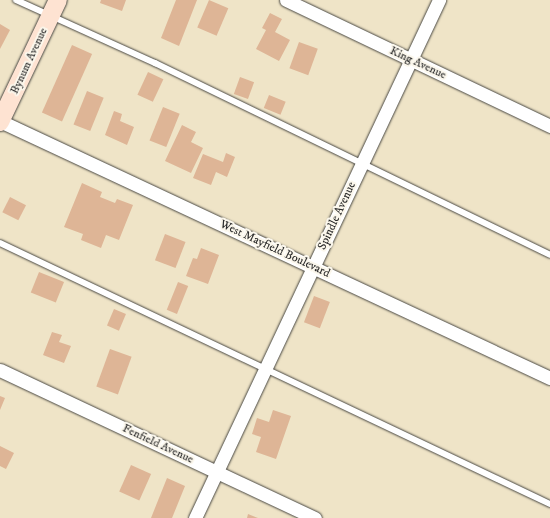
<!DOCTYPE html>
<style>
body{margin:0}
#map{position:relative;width:550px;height:518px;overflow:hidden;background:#efe4c7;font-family:"IM FELL DW Pica",serif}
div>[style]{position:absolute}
.building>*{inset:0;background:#deb596;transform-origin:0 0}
.roads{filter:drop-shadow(0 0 1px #484742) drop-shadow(0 0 1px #484742)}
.lane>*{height:6px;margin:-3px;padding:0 3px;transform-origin:3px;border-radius:3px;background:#fff}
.street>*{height:13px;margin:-6.5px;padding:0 6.5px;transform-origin:6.5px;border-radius:6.5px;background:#fff}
.secondary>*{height:18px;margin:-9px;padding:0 9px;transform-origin:9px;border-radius:9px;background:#fee3d2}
span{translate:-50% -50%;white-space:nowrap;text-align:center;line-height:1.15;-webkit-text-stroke:4px #fbf7ec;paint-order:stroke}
.street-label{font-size:12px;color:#2b2b2b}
</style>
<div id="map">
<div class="building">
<i style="clip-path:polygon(101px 0,126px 0,122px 11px,100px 3px)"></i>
<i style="clip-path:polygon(176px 0,197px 0,179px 46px,161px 38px)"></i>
<i style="left:209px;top:0;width:21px;height:30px;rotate:23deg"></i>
<i style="clip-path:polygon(270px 13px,282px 19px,275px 32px,290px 40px,279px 61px,256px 49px,266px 30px,262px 28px)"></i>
<i style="clip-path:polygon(0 24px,10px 30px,0 49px)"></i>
<i style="left:299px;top:42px;width:20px;height:28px;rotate:20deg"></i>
<i style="left:72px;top:45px;width:22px;height:74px;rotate:24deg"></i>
<i style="left:148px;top:72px;width:17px;height:25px;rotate:25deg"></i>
<i style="left:240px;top:77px;width:15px;height:18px;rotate:20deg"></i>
<i style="left:87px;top:91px;width:18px;height:36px;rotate:22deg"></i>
<i style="left:269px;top:95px;width:18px;height:14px;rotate:22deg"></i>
<i style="left:163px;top:107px;width:18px;height:36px;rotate:22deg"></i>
<i style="clip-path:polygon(114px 111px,122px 114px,120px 121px,134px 127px,127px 145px,105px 135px)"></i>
<i style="clip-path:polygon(182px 125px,196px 132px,191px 142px,203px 148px,191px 173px,165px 161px)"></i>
<i style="clip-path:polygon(226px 153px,235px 157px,227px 177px,216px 172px,211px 185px,193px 178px,203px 154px,223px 162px)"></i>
<i style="clip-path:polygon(82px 183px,102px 192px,100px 197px,115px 203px,117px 199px,133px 205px,119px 240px,106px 235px,101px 248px,81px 240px,83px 234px,64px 227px)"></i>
<i style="left:10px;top:197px;width:18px;height:17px;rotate:27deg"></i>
<i style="left:165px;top:234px;width:22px;height:28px;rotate:21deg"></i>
<i style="clip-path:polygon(201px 248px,219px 255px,208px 284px,186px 276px,193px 258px,197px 259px)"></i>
<i style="left:39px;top:272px;width:27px;height:22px;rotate:22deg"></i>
<i style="left:178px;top:282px;width:11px;height:30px;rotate:22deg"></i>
<i style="left:314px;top:296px;width:17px;height:28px;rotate:21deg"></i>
<i style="left:114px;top:309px;width:13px;height:18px;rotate:23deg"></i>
<i style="clip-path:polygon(52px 332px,62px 335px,59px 342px,71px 346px,64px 363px,43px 355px)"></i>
<i style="left:110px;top:349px;width:23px;height:40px;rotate:20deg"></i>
<i style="clip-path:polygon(0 396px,5px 398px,0 410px)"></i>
<i style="clip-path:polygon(273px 410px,291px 416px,276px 459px,256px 452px,261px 437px,252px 434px,257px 418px,269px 422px)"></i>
<i style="clip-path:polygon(0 446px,14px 453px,6px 469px,0 466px)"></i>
<i style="left:131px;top:465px;width:22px;height:29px;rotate:24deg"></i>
<i style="clip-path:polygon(167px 478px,185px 486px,172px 518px,151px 518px)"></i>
<i style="clip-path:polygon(248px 514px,258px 518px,247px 518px)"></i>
</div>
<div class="roads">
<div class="lane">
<i style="left:16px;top:0;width:153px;rotate:24.4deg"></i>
<i style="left:155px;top:63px;width:439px;rotate:25.9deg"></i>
<i style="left:0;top:243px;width:609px;rotate:25.39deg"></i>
</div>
<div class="street">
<i style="left:286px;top:0;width:293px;rotate:25.5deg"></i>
<i style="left:0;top:121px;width:607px;rotate:25.05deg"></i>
<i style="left:0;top:370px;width:348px;rotate:25.2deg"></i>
<i style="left:195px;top:518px;width:573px;rotate:-64.78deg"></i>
</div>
<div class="secondary">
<i style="left:0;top:122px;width:135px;rotate:-64.6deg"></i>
</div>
</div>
<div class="street-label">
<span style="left:29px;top:61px;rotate:-65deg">Bynum Avenue</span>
<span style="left:418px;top:63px;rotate:25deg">King Avenue</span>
<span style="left:337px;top:216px;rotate:-65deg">Spindle Avenue</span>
<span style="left:275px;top:249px;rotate:25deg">West Mayfield Boulevard</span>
<span style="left:158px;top:444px;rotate:25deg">Fenfield Avenue</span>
</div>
</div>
